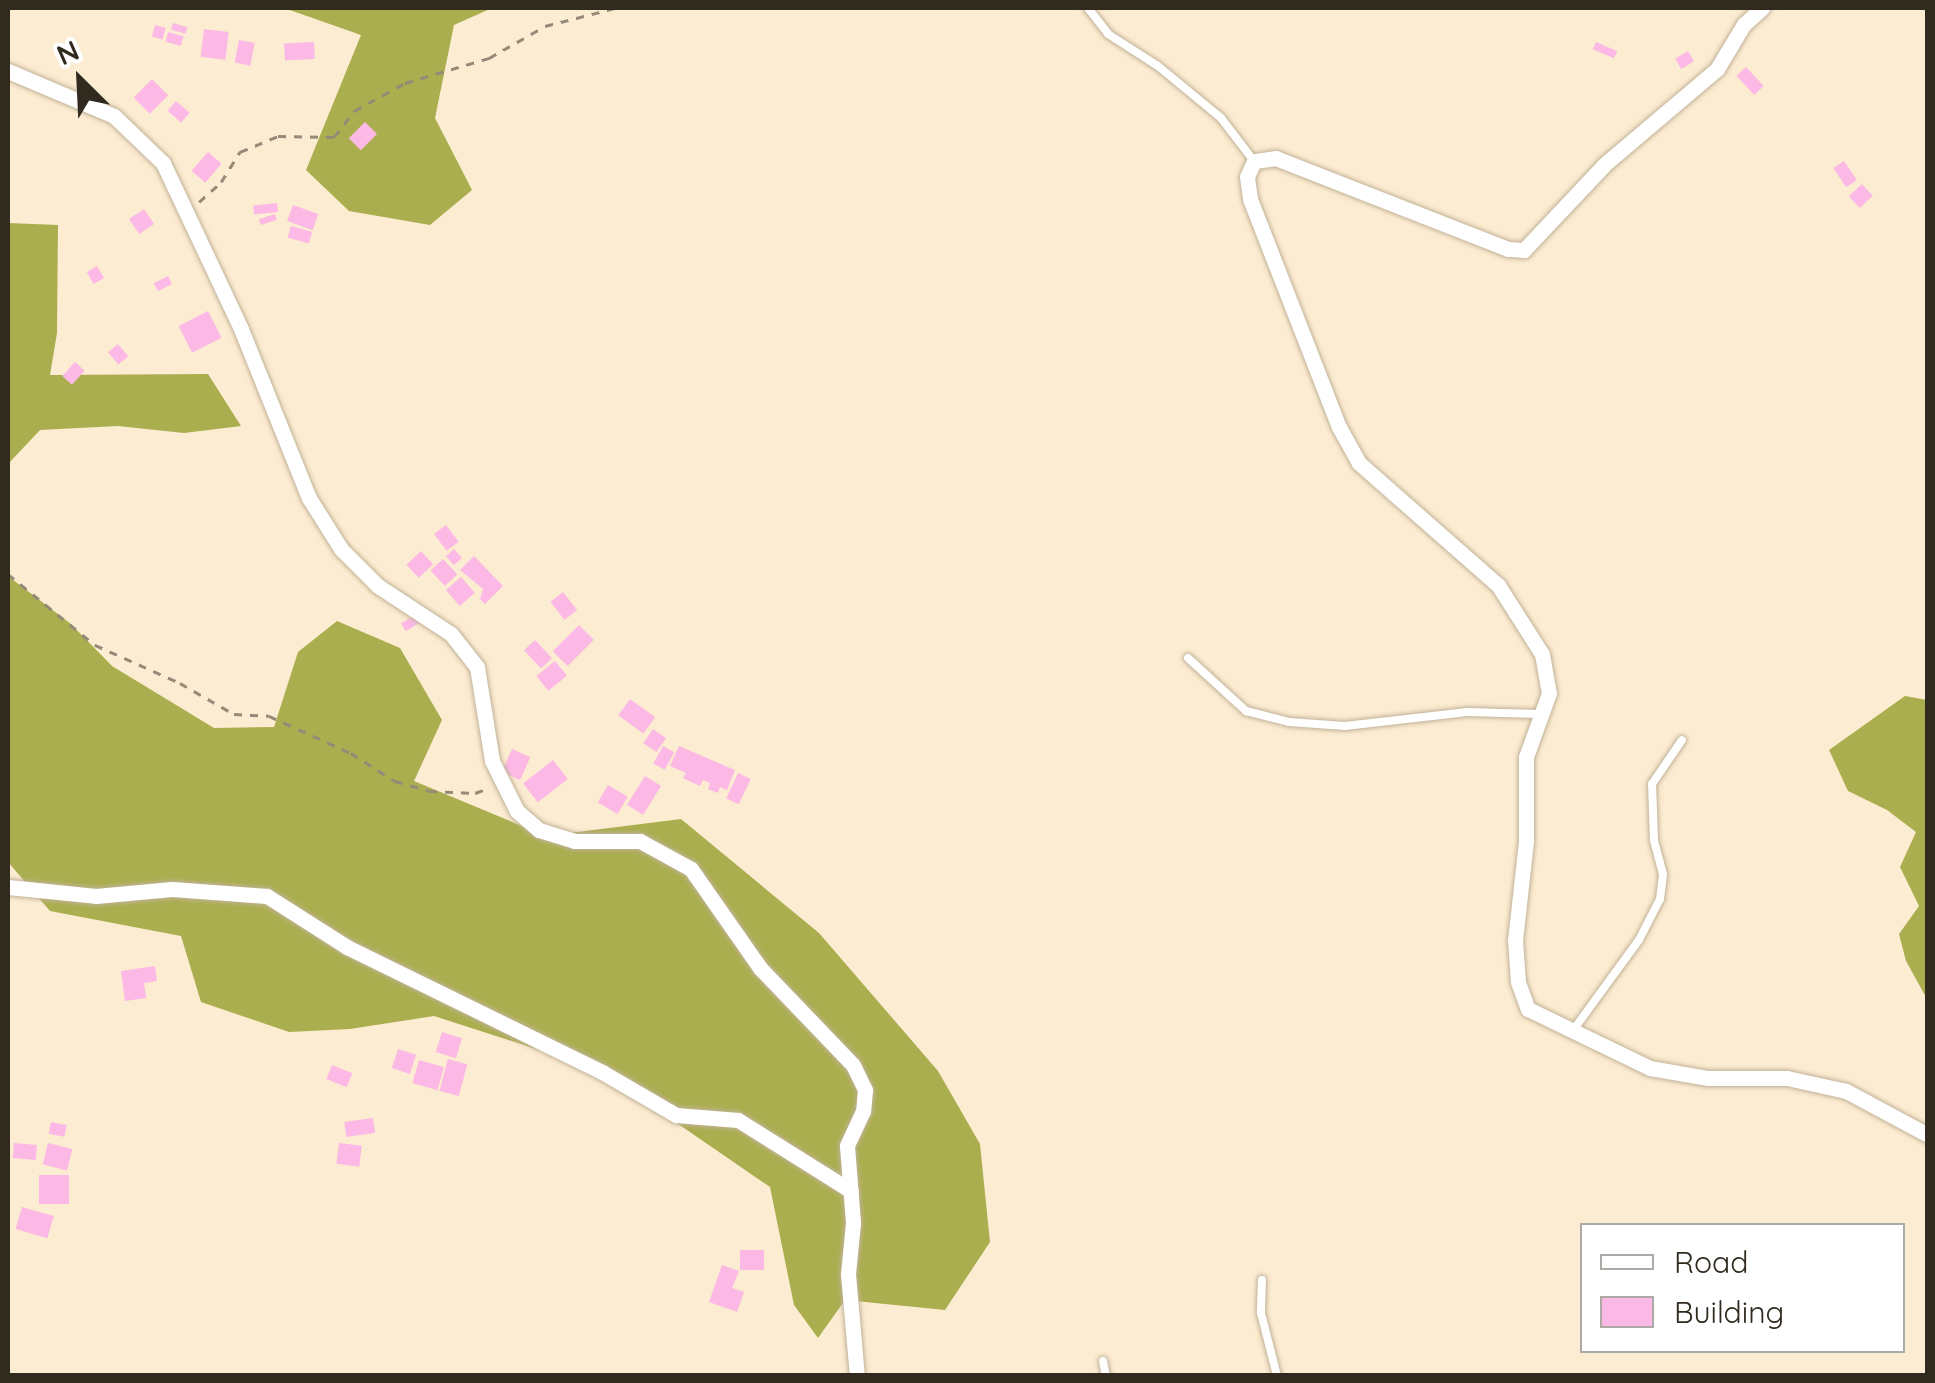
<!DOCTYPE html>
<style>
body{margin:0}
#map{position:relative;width:1935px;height:1383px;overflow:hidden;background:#fcecd1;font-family:Quicksand,sans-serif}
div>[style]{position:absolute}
.forest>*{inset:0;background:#abae4f}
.building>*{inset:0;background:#fcb9e6;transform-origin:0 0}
.path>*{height:2.5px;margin-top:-1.25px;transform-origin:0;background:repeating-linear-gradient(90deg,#958a77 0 8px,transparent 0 16px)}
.roads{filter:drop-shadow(0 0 2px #c1b298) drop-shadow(0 0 2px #c1b298)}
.lane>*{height:8px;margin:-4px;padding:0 4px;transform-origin:4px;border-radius:4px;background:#fff}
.street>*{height:15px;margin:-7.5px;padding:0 7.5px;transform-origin:7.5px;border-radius:7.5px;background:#fff}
span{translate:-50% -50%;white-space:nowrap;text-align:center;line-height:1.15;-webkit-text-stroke:8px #fff;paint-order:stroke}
.frame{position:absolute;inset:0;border:10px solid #302a1f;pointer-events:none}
.legend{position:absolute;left:1580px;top:1223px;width:325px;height:130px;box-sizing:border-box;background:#fff;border:2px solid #acaaa5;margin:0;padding:12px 18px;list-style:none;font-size:30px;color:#302a1f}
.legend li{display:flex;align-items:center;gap:20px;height:50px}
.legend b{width:50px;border:2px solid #acaaa5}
.north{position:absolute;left:30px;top:30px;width:100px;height:100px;-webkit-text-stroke:8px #fff;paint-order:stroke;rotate:336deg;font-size:28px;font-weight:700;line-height:40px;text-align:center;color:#302a1f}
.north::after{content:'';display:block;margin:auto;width:35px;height:45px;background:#302a1f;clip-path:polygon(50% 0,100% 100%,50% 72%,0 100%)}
</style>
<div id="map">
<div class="forest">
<i style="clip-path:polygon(284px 8px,492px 8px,454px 25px,435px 118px,472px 190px,430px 225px,349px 211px,306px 170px,361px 35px)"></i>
<i style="clip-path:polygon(8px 223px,58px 225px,57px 333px,50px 375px,208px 374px,241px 426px,184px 433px,118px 426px,40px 430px,8px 464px)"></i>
<i style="clip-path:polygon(8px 576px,71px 624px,112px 666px,214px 728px,274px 727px,298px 652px,337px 621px,400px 648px,442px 720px,414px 781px,546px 836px,681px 819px,819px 933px,938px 1071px,980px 1144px,990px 1242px,945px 1310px,845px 1300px,818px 1338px,794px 1305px,770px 1187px,639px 1097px,549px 1053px,434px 1016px,350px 1029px,289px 1032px,201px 1002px,181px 936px,50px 911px,8px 862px)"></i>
<i style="clip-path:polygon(1905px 696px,1927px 700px,1927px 999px,1906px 961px,1899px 934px,1919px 906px,1900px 867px,1916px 832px,1887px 810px,1848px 791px,1829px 750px)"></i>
</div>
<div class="building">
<i style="left:173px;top:23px;width:15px;height:7px;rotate:16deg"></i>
<i style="left:155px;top:25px;width:11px;height:12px;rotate:15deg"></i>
<i style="left:204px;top:29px;width:25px;height:28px;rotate:7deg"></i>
<i style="left:168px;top:32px;width:16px;height:10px;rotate:15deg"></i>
<i style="left:239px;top:40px;width:16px;height:23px;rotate:11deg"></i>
<i style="left:314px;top:42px;width:17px;height:30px;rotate:87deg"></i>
<i style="left:1596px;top:42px;width:23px;height:8px;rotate:23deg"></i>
<i style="left:1688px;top:51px;width:12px;height:15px;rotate:59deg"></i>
<i style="left:1746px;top:67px;width:26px;height:13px;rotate:47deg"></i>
<i style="left:152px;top:79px;width:23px;height:26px;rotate:45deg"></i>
<i style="left:176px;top:101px;width:18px;height:13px;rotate:41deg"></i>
<i style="left:365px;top:122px;width:17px;height:23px;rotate:45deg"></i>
<i style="left:208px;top:152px;width:18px;height:25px;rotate:41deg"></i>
<i style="left:1844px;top:161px;width:23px;height:13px;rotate:56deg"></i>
<i style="left:1862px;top:184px;width:16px;height:18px;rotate:47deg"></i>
<i style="left:277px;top:203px;width:9px;height:24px;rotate:84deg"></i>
<i style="left:293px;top:205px;width:27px;height:17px;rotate:20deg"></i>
<i style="left:144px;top:209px;width:18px;height:18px;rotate:56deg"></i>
<i style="left:275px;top:214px;width:6px;height:17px;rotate:72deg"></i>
<i style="left:291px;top:226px;width:22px;height:12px;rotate:16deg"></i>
<i style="left:97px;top:266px;width:14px;height:12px;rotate:60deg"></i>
<i style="left:168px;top:276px;width:9px;height:16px;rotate:63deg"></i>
<i style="left:208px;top:311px;width:30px;height:33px;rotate:63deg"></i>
<i style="left:118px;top:344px;width:16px;height:13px;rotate:50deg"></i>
<i style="left:75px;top:362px;width:13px;height:19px;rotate:42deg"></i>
<i style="left:446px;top:525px;width:21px;height:15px;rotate:53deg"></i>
<i style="left:454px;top:549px;width:12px;height:11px;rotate:48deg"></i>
<i style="left:421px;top:551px;width:18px;height:20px;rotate:47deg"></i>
<i style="clip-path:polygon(474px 556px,503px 586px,485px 604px,480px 599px,483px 589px,460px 570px)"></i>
<i style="left:443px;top:559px;width:21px;height:17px;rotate:47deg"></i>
<i style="left:461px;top:577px;width:21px;height:20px;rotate:49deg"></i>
<i style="left:563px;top:592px;width:23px;height:16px;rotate:52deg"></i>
<i style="left:418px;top:613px;width:9px;height:20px;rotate:58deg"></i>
<i style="left:579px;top:625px;width:21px;height:37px;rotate:45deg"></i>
<i style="left:535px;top:640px;width:25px;height:15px;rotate:47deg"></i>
<i style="left:555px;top:661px;width:19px;height:24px;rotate:51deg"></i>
<i style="left:630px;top:699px;width:31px;height:20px;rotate:36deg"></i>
<i style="left:653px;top:729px;width:16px;height:17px;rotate:35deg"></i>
<i style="left:663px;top:746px;width:13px;height:20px;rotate:29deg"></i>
<i style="clip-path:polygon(679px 746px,735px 770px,727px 790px,720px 787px,718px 793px,708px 789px,710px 783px,703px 780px,700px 786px,683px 778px,686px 773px,670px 766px)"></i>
<i style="left:512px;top:749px;width:20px;height:25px;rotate:24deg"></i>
<i style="left:553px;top:760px;width:24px;height:38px;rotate:52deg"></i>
<i style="left:738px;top:773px;width:14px;height:28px;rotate:25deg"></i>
<i style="left:645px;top:776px;width:19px;height:34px;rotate:32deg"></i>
<i style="left:608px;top:785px;width:23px;height:20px;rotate:31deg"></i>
<i style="clip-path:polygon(155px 966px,157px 981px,144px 983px,146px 998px,125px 1001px,121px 971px)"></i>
<i style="left:442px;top:1032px;width:21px;height:21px;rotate:17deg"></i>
<i style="left:398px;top:1049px;width:19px;height:20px;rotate:18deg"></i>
<i style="left:448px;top:1059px;width:20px;height:33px;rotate:15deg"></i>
<i style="left:419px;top:1060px;width:26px;height:24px;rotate:16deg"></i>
<i style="left:332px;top:1065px;width:22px;height:15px;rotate:22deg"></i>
<i style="left:373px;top:1118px;width:15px;height:29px;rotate:82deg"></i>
<i style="left:51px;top:1122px;width:16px;height:12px;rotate:11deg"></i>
<i style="left:14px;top:1143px;width:23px;height:15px;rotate:5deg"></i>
<i style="left:48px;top:1143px;width:25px;height:22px;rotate:14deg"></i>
<i style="left:339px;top:1143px;width:23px;height:21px;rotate:7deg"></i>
<i style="left:69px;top:1175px;width:29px;height:30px;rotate:90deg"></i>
<i style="left:22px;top:1207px;width:33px;height:23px;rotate:16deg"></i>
<i style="left:740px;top:1250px;width:24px;height:20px"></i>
<i style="clip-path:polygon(722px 1265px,739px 1271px,732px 1288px,744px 1292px,737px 1312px,709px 1302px)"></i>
</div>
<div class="path">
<i style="left:670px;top:8px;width:117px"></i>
<i style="left:199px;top:202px;width:30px;rotate:-42deg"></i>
<i style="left:221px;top:182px;width:36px;rotate:-58deg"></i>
<i style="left:240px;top:152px;width:41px;rotate:-22.8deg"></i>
<i style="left:278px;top:136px;width:56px;rotate:1deg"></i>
<i style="left:334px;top:137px;width:33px;rotate:-52deg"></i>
<i style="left:354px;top:111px;width:58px;rotate:-28.8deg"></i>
<i style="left:405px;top:83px;width:88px;rotate:-16.6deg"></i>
<i style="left:489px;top:58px;width:64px;rotate:-29.7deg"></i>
<i style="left:545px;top:26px;width:72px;rotate:-14.4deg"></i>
<i style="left:8px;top:574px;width:112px;rotate:39.2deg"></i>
<i style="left:95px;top:645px;width:93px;rotate:24.1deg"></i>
<i style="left:180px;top:683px;width:62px;rotate:29.9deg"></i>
<i style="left:234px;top:714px;width:35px;rotate:3deg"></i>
<i style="left:269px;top:716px;width:90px;rotate:24.3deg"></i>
<i style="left:351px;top:753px;width:52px;rotate:32.5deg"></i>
<i style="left:395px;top:781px;width:35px;rotate:16deg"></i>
<i style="left:429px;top:791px;width:46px;rotate:2.5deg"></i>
<i style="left:475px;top:793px;width:12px;rotate:-20deg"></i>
</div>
<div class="roads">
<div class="lane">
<i style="left:1088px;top:8px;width:33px;rotate:52deg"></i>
<i style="left:1108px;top:34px;width:59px;rotate:32.6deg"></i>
<i style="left:1158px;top:66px;width:82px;rotate:39.5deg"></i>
<i style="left:1221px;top:118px;width:54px;rotate:52.5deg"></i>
<i style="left:1188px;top:658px;width:79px;rotate:42.4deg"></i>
<i style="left:1246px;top:711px;width:44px;rotate:14.3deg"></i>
<i style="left:1289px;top:722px;width:56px;rotate:4.1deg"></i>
<i style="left:1345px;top:726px;width:123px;rotate:-6.5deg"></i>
<i style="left:1467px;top:712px;width:72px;rotate:1.6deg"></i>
<i style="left:1574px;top:1029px;width:110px;rotate:-53.9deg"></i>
<i style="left:1639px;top:940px;width:46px;rotate:-62.9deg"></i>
<i style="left:1660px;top:899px;width:25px;rotate:-83deg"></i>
<i style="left:1663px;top:874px;width:35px;rotate:-105deg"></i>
<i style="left:1654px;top:840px;width:56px;rotate:-92deg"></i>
<i style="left:1652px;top:784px;width:53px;rotate:-55.7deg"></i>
<i style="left:1262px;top:1280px;width:33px;rotate:92deg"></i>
<i style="left:1261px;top:1313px;width:65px;rotate:75.7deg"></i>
<i style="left:1103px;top:1361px;width:15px;rotate:79deg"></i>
</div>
<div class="street">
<i style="left:1762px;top:8px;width:24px;rotate:138deg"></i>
<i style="left:1744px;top:24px;width:52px;rotate:121deg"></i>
<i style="left:1717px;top:69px;width:148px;rotate:139.7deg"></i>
<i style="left:1604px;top:165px;width:117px;rotate:133.3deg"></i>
<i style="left:1524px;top:250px;width:16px;rotate:-176deg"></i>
<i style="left:1508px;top:249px;width:249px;rotate:-158.6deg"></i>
<i style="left:1276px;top:158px;width:22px;rotate:172deg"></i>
<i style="left:1254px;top:161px;width:17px;rotate:114deg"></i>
<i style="left:1247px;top:177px;width:22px;rotate:82deg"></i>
<i style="left:1250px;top:199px;width:245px;rotate:68.7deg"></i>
<i style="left:1339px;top:427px;width:41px;rotate:60.9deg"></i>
<i style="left:1359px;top:463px;width:185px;rotate:41.3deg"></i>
<i style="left:1498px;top:585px;width:82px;rotate:57.5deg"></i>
<i style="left:1542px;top:654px;width:40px;rotate:80deg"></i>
<i style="left:1549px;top:693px;width:68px;rotate:109.8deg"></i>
<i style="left:1526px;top:757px;width:84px;rotate:90deg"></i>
<i style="left:1526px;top:841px;width:100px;rotate:96.3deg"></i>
<i style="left:1515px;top:940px;width:42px;rotate:85.9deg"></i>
<i style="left:1518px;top:982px;width:29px;rotate:70deg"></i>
<i style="left:1528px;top:1009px;width:136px;rotate:25.8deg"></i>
<i style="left:1650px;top:1068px;width:59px;rotate:9.8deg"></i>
<i style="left:1708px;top:1078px;width:79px"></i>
<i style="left:1787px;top:1078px;width:60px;rotate:12.4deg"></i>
<i style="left:1846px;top:1091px;width:93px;rotate:28.2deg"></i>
<i style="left:8px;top:71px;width:115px;rotate:23deg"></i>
<i style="left:114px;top:116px;width:68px;rotate:43.8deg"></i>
<i style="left:163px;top:163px;width:183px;rotate:64.8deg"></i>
<i style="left:241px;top:329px;width:182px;rotate:68.1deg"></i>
<i style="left:309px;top:498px;width:60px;rotate:57.9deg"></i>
<i style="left:341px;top:549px;width:52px;rotate:45deg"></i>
<i style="left:378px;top:586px;width:87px;rotate:33.3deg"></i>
<i style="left:451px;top:634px;width:42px;rotate:51.8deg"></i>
<i style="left:477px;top:667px;width:95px;rotate:80.9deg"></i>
<i style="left:492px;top:761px;width:56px;rotate:63.4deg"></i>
<i style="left:517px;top:811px;width:29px;rotate:41deg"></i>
<i style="left:539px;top:830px;width:37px;rotate:17deg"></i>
<i style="left:574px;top:841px;width:66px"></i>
<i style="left:640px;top:841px;width:58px;rotate:28.8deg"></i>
<i style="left:691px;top:869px;width:121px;rotate:55.1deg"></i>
<i style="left:760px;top:968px;width:134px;rotate:46.2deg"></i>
<i style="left:853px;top:1065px;width:28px;rotate:64deg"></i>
<i style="left:865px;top:1090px;width:21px;rotate:95deg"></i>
<i style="left:863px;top:1111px;width:38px;rotate:115deg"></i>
<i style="left:847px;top:1146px;width:77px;rotate:85.5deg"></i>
<i style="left:853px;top:1223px;width:51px;rotate:95.6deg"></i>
<i style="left:848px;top:1274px;width:102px;rotate:85deg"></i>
<i style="left:8px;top:887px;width:88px;rotate:5.8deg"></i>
<i style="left:96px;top:896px;width:76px;rotate:-5.3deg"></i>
<i style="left:172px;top:889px;width:95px;rotate:4.2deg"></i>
<i style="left:267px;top:896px;width:95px;rotate:32.5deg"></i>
<i style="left:347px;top:947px;width:284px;rotate:26.1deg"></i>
<i style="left:602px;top:1072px;width:86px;rotate:30.2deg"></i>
<i style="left:676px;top:1115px;width:62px;rotate:4.6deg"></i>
<i style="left:738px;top:1120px;width:133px;rotate:32.1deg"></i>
</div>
</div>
<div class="frame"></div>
<ul class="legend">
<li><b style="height:12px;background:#fff"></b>Road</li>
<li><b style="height:28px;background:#fcb9e6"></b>Building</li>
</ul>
<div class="north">N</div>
</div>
